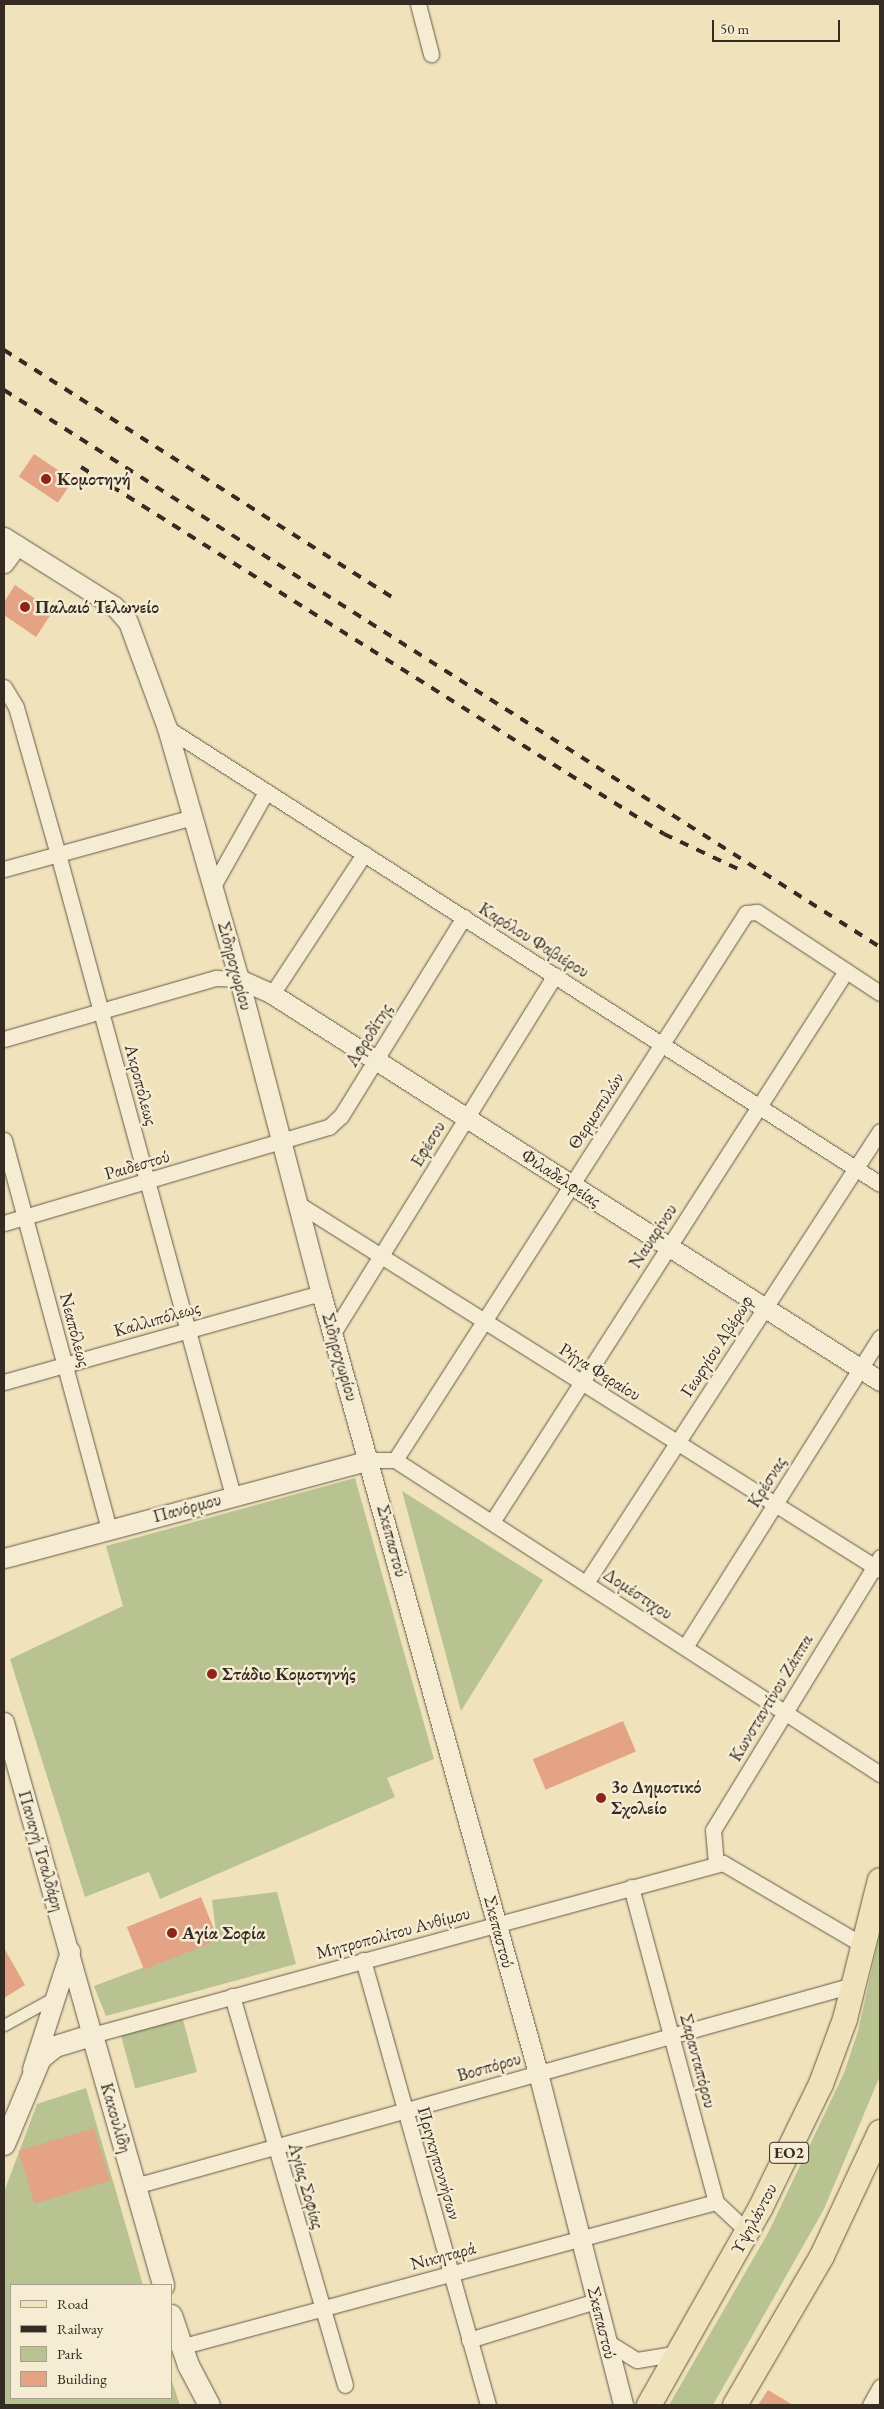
<!DOCTYPE html>
<meta charset="utf-8">
<style>
body{margin:0}
#map{position:relative;width:884px;height:2409px;overflow:hidden;background:#f0e2bb;font-family:"EB Garamond",serif}
div>[style]{position:absolute}
.green>*{inset:0;background:#b9c391;transform-origin:0 0}
.building>*{inset:0;background:#e3a384;transform-origin:0 0}
.roads{filter:drop-shadow(0 0 1px #645949) drop-shadow(0 0 1px #645949)}
.pedestrian>*{height:11px;margin:-5.5px;padding:0 5.5px;transform-origin:5.5px;border-radius:5.5px;background:#f5ecd3}
.minor>*{height:15px;margin:-7.5px;padding:0 7.5px;transform-origin:7.5px;border-radius:7.5px;background:#f5ecd3}
.tertiary>*{height:19px;margin:-9.5px;padding:0 9.5px;transform-origin:9.5px;border-radius:9.5px;background:#f5ecd3}
.secondary>*{height:21px;margin:-10.5px;padding:0 10.5px;transform-origin:10.5px;border-radius:10.5px;background:#f5ecd3}
.primary>*{height:24px;margin:-12px;padding:0 12px;transform-origin:12px;border-radius:12px;background:#f0e2bb}
.rail>*{height:4px;margin-top:-2px;transform-origin:0;background:repeating-linear-gradient(90deg,#362b23 0 9px,transparent 0 18px)}
.dots>*{width:14px;height:14px;translate:-50% -50%;box-sizing:border-box;border:2px solid #f5ecd3;border-radius:50%}
span{translate:-50% -50%;white-space:nowrap;text-align:center;line-height:1.15;-webkit-text-stroke:5px #f5ecd3;paint-order:stroke}
.shield-label span{padding:1px 4px;background:#f5ecd3;border:1px solid;border-radius:4px;-webkit-text-stroke-width:0}
.shield-label{font-size:16px;color:#362b23;font-weight:700}
.poi-label{font-size:18px;color:#362b23;font-weight:700}
.left{translate:0 -50%;text-align:left}
.street-label{font-size:18px;color:#362b23}
.frame{position:absolute;inset:0;border:5px solid #362b23;pointer-events:none}
.legend{position:absolute;left:10px;top:2284px;width:162px;height:115px;box-sizing:border-box;background:#f5ecd3;border:1px solid #a99f8d;margin:0;padding:6px 9px;list-style:none;font-size:15px;color:#362b23}
.legend li{display:flex;align-items:center;gap:10px;height:25px}
.legend b{width:25px;border:1px solid #a99f8d}
.scale{position:absolute;left:712px;top:20px;width:128px;height:22px;box-sizing:border-box;border:2px solid #362b23;border-top:0;padding-left:6px;font-size:15px;line-height:18px;white-space:nowrap;color:#362b23;-webkit-text-stroke:4px #f5ecd3;paint-order:stroke}
</style>
<div id="map">
<div class="green">
<i style="clip-path:polygon(355px 1478px,434px 1759px,387px 1778px,395px 1797px,160px 1899px,149px 1872px,85px 1897px,10px 1659px,123px 1606px,106px 1546px)"></i>
<i style="clip-path:polygon(402px 1491px,543px 1580px,461px 1711px)"></i>
<i style="clip-path:polygon(277px 1892px,296px 1964px,106px 2016px,94px 1986px,217px 1940px,212px 1900px)"></i>
<i style="clip-path:polygon(880px 1933px,880px 2076px,824px 2209px,713px 2405px,669px 2405px,768px 2233px,844px 2073px,858px 2031px)"></i>
<i style="left:182px;top:2016px;width:58px;height:64px;rotate:75deg"></i>
<i style="clip-path:polygon(86px 2088px,143px 2285px,11px 2285px,11px 2398px,171px 2398px,171px 2378px,180px 2405px,4px 2405px,4px 2192px,37px 2104px)"></i>
</div>
<div class="building">
<i style="left:34px;top:454px;width:47px;height:27px;rotate:34deg"></i>
<i style="clip-path:polygon(15px 585px,53px 611px,36px 637px,4px 615px,4px 602px)"></i>
<i style="left:623px;top:1721px;width:33px;height:98px;rotate:67deg"></i>
<i style="left:201px;top:1897px;width:46px;height:80px;rotate:68deg"></i>
<i style="clip-path:polygon(4px 1948px,25px 1985px,4px 1998px)"></i>
<i style="left:94px;top:2128px;width:55px;height:79px;rotate:73deg"></i>
<i style="clip-path:polygon(768px 2390px,793px 2405px,758px 2405px)"></i>
</div>
<div class="roads">
<div class="pedestrian">
<i style="left:4px;top:2025px;width:58px;rotate:-28.8deg"></i>
</div>
<div class="minor">
<i style="left:418px;top:4px;width:52px;rotate:75.4deg"></i>
<i style="left:4px;top:687px;width:23px;rotate:59deg"></i>
<i style="left:16px;top:707px;width:153px;rotate:74.1deg"></i>
<i style="left:58px;top:854px;width:665px;rotate:74.75deg"></i>
<i style="left:167px;top:728px;width:846px;rotate:32.6deg"></i>
<i style="left:4px;top:869px;width:196px;rotate:-15.4deg"></i>
<i style="left:213px;top:886px;width:108px;rotate:-60.6deg"></i>
<i style="left:272px;top:994px;width:168px;rotate:-56.7deg"></i>
<i style="left:4px;top:1039px;width:221px;rotate:-16.1deg"></i>
<i style="left:216px;top:978px;width:23px;rotate:2deg"></i>
<i style="left:4px;top:1140px;width:403px;rotate:74.9deg"></i>
<i style="left:300px;top:1205px;width:685px;rotate:32.18deg"></i>
<i style="left:4px;top:1223px;width:339px;rotate:-16.5deg"></i>
<i style="left:329px;top:1127px;width:16px;rotate:-43deg"></i>
<i style="left:341px;top:1116px;width:234px;rotate:-58.3deg"></i>
<i style="left:333px;top:1333px;width:421px;rotate:-58.2deg"></i>
<i style="left:4px;top:1382px;width:329px;rotate:-15.7deg"></i>
<i style="left:370px;top:1460px;width:25px"></i>
<i style="left:395px;top:1460px;width:578px;rotate:32.92deg"></i>
<i style="left:395px;top:1460px;width:650px;rotate:-57.31deg"></i>
<i style="left:746px;top:913px;width:11px;rotate:-5deg"></i>
<i style="left:757px;top:912px;width:147px;rotate:33.4deg"></i>
<i style="left:492px;top:1522px;width:655px;rotate:-57.28deg"></i>
<i style="left:586px;top:1583px;width:539px;rotate:-56.96deg"></i>
<i style="left:685px;top:1647px;width:366px;rotate:-57.8deg"></i>
<i style="left:716px;top:1864px;width:34px;rotate:-95deg"></i>
<i style="left:713px;top:1830px;width:320px;rotate:-58.5deg"></i>
<i style="left:631px;top:1887px;width:326px;rotate:74.9deg"></i>
<i style="left:716px;top:2202px;width:44px;rotate:43.2deg"></i>
<i style="left:363px;top:1960px;width:462px;rotate:74.3deg"></i>
<i style="left:232px;top:1996px;width:405px;rotate:73.8deg"></i>
<i style="left:92px;top:2035px;width:654px;rotate:-15.25deg"></i>
<i style="left:723px;top:1863px;width:160px;rotate:30.4deg"></i>
<i style="left:135px;top:2186px;width:746px;rotate:-15.64deg"></i>
<i style="left:469px;top:2340px;width:133px;rotate:-17.1deg"></i>
<i style="left:606px;top:2341px;width:36px;rotate:32deg"></i>
<i style="left:637px;top:2360px;width:43px;rotate:-9.5deg"></i>
<i style="left:180px;top:2347px;width:555px;rotate:-15.14deg"></i>
<i style="left:870px;top:2405px;width:21px;rotate:-61deg"></i>
</div>
<div class="tertiary">
<i style="left:4px;top:537px;width:130px;rotate:32.1deg"></i>
<i style="left:114px;top:606px;width:21px;rotate:49deg"></i>
<i style="left:128px;top:622px;width:113px;rotate:69.8deg"></i>
<i style="left:167px;top:728px;width:261px;rotate:74deg"></i>
<i style="left:239px;top:979px;width:325px;rotate:75.4deg"></i>
<i style="left:321px;top:1293px;width:810px;rotate:74.45deg"></i>
<i style="left:538px;top:2073px;width:343px;rotate:75.6deg"></i>
<i style="left:4px;top:563px;width:22px;rotate:-54deg"></i>
<i style="left:239px;top:979px;width:36px;rotate:24deg"></i>
<i style="left:272px;top:994px;width:721px;rotate:32.48deg"></i>
<i style="left:4px;top:1558px;width:379px;rotate:-15deg"></i>
<i style="left:4px;top:1722px;width:325px;rotate:74.3deg"></i>
<i style="left:32px;top:2069px;width:124px;rotate:-72.1deg"></i>
</div>
<div class="secondary">
<i style="left:4px;top:2144px;width:93px;rotate:-67.3deg"></i>
<i style="left:40px;top:2058px;width:19px;rotate:-39deg"></i>
<i style="left:55px;top:2046px;width:39px;rotate:-17deg"></i>
<i style="left:92px;top:2035px;width:260px;rotate:74.1deg"></i>
<i style="left:171px;top:2315px;width:53px;rotate:71.2deg"></i>
<i style="left:188px;top:2365px;width:45px;rotate:62.3deg"></i>
</div>
<div class="primary">
<i style="left:649px;top:2405px;width:225px;rotate:-60.5deg"></i>
<i style="left:760px;top:2209px;width:139px;rotate:-64deg"></i>
<i style="left:821px;top:2084px;width:69px;rotate:-69.7deg"></i>
<i style="left:845px;top:2019px;width:143px;rotate:-75.9deg"></i>
<i style="left:735px;top:2405px;width:173px;rotate:-59.7deg"></i>
<i style="left:822px;top:2256px;width:137px;rotate:-64.9deg"></i>
</div>
</div>
<div class="rail">
<i style="left:4px;top:350px;width:464px;rotate:32.5deg"></i>
<i style="left:4px;top:390px;width:1038px;rotate:32.45deg"></i>
<i style="left:81px;top:467px;width:689px;rotate:32.19deg"></i>
<i style="left:664px;top:834px;width:82px;rotate:25.3deg"></i>
</div>
<div class="dots">
<i style="left:46px;top:479px;background:#8f2418"></i>
<i style="left:25px;top:607px;background:#8f2418"></i>
<i style="left:212px;top:1674px;background:#8f2418"></i>
<i style="left:601px;top:1798px;background:#8f2418"></i>
<i style="left:172px;top:1933px;background:#8f2418"></i>
</div>
<div class="shield-label">
<span style="left:789px;top:2153px">ΕΟ2</span>
</div>
<div class="poi-label">
<span class="left" style="left:57px;top:479px">Κομοτηνή</span>
<span class="left" style="left:35px;top:607px">Παλαιό Τελωνείο</span>
<span class="left" style="left:222px;top:1674px">Στάδιο Κομοτηνής</span>
<span class="left" style="left:611px;top:1798px">3ο Δημοτικό<br>Σχολείο</span>
<span class="left" style="left:182px;top:1933px">Αγία Σοφία</span>
</div>
<div class="street-label">
<span style="left:534px;top:940px;rotate:32deg">Καρόλου Φαβιέρου</span>
<span style="left:235px;top:966px;rotate:75deg">Σιδηροχωρίου</span>
<span style="left:369px;top:1035px;rotate:-58deg">Αφροδίτης</span>
<span style="left:141px;top:1085px;rotate:75deg">Ακροπόλεως</span>
<span style="left:596px;top:1111px;rotate:-57deg">Θερμοπυλών</span>
<span style="left:428px;top:1144px;rotate:-59deg">Εφέσου</span>
<span style="left:137px;top:1165px;rotate:-16deg">Ραιδεστού</span>
<span style="left:561px;top:1178px;rotate:33deg">Φιλαδελφείας</span>
<span style="left:653px;top:1236px;rotate:-57deg">Ναυαρίνου</span>
<span style="left:157px;top:1319px;rotate:-16deg">Καλλιπόλεως</span>
<span style="left:75px;top:1330px;rotate:75deg">Νεαπόλεως</span>
<span style="left:717px;top:1346px;rotate:-57deg">Γεωργίου Αβέρωφ</span>
<span style="left:340px;top:1357px;rotate:74deg">Σιδηροχωρίου</span>
<span style="left:600px;top:1372px;rotate:32deg">Ρήγα Φεραίου</span>
<span style="left:767px;top:1482px;rotate:-58deg">Κρέσνας</span>
<span style="left:187px;top:1508px;rotate:-15deg">Πανόρμου</span>
<span style="left:392px;top:1541px;rotate:75deg">Σκεπαστού</span>
<span style="left:638px;top:1594px;rotate:33deg">Δομέστιχου</span>
<span style="left:771px;top:1698px;rotate:-59deg">Κωνσταντίνου Ζάππα</span>
<span style="left:41px;top:1851px;rotate:74deg">Παναγή Τσαλδάρη</span>
<span style="left:499px;top:1932px;rotate:75deg">Σκεπαστού</span>
<span style="left:393px;top:1933px;rotate:-15deg">Μητροπολίτου Ανθίμου</span>
<span style="left:698px;top:2061px;rotate:75deg">Σαρανταπόρου</span>
<span style="left:489px;top:2067px;rotate:-16deg">Βοσπόρου</span>
<span style="left:116px;top:2118px;rotate:74deg">Κακουλίδη</span>
<span style="left:439px;top:2163px;rotate:74deg">Πριγκηποννήσων</span>
<span style="left:306px;top:2186px;rotate:74deg">Αγίας Σοφίας</span>
<span style="left:754px;top:2219px;rotate:-62deg">Υψηλάντου</span>
<span style="left:443px;top:2256px;rotate:-15deg">Νικηταρά</span>
<span style="left:602px;top:2323px;rotate:76deg">Σκεπαστού</span>
</div>
<div class="frame"></div>
<ul class="legend">
<li><b style="height:6px;background:#f0e2bb"></b>Road</li>
<li><b style="height:6px;background:#362b23"></b>Railway</li>
<li><b style="height:14px;background:#b9c391"></b>Park</li>
<li><b style="height:14px;background:#e3a384"></b>Building</li>
</ul>
<div class="scale">50 m</div>
</div>
